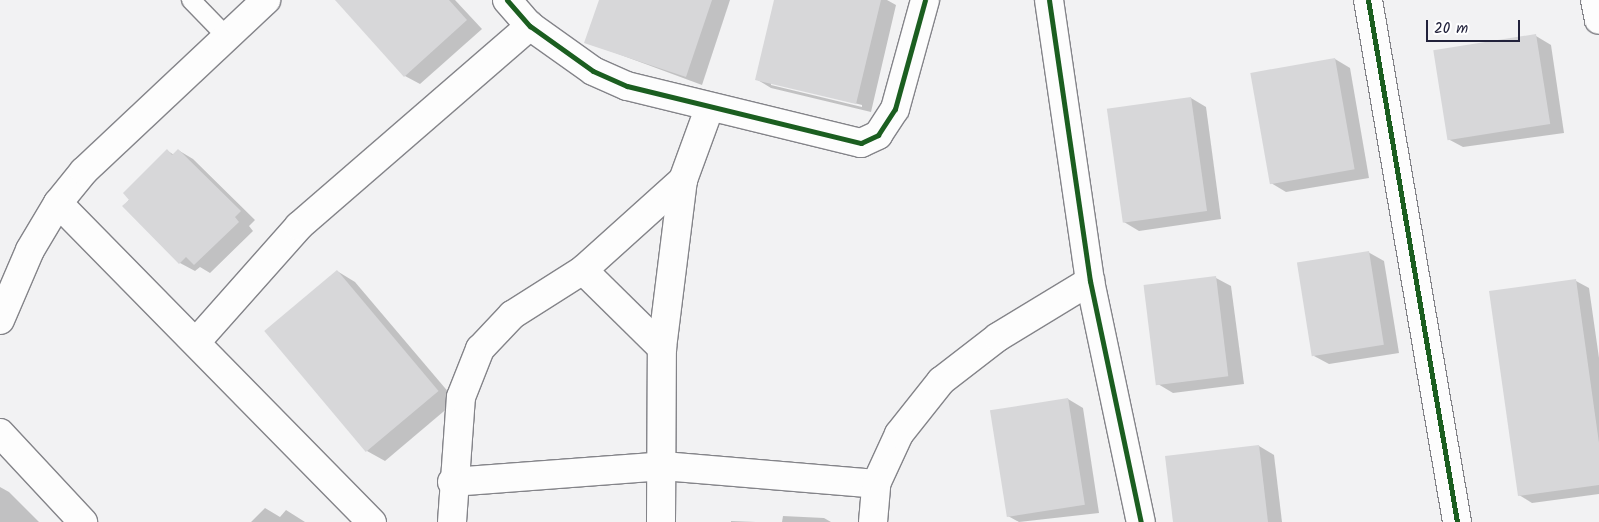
<!DOCTYPE html>
<style>
body{margin:0}
#map{position:relative;width:1599px;height:522px;overflow:hidden;background:#f2f2f3;font-family:Kalam,sans-serif}
div>[style]{position:absolute}
.shadow>*{inset:0;background:#0003}
.building>*{inset:0;background:#d7d7d9;transform-origin:0 0}
.roads{filter:drop-shadow(1px 0 #848489) drop-shadow(-1px 0 #848489) drop-shadow(0 1px #848489) drop-shadow(0 -1px #848489)}
.service>*{height:18px;margin:-9px;padding:0 9px;transform-origin:9px;border-radius:9px;background:#fdfdfd}
.minor>*{height:28px;margin:-14px;padding:0 14px;transform-origin:14px;border-radius:14px;background:#fdfdfd}
.tertiary>*{height:28px;margin:-14px;padding:0 14px;transform-origin:14px;border-radius:14px;background:#fdfdfd}
.cycleway>*{height:5px;margin:-2.5px;padding:0 2.5px;transform-origin:2.5px;border-radius:2.5px;background:#1b5e20}
span{translate:-50% -50%;white-space:nowrap;text-align:center;line-height:1.15;-webkit-text-stroke:4px #fff;paint-order:stroke}
.scale{position:absolute;left:1426px;top:20px;width:94px;height:22px;box-sizing:border-box;border:2px solid #22223b;border-top:0;padding-left:6px;font-size:15px;line-height:18px;white-space:nowrap;color:#22223b;-webkit-text-stroke:4px #fff;paint-order:stroke}
</style>
<div id="map">
<div class="shadow">
<i style="clip-path:polygon(341px 0,455px 0,482px 29px,420px 84px,405px 76px)"></i>
<i style="clip-path:polygon(600px 0,730px 0,702px 85px,586px 42px)"></i>
<i style="clip-path:polygon(evenodd,775px 0,887px 0,896px 5px,871px 112px,771px 88px,756px 79px,775px 0,771px 82px,862px 105px,862px 107px,771px 85px,771px 82px)"></i>
<i style="clip-path:polygon(1536px 36px,1551px 45px,1564px 133px,1463px 147px,1448px 139px)"></i>
<i style="clip-path:polygon(1335px 59px,1350px 68px,1369px 178px,1286px 192px,1271px 183px)"></i>
<i style="clip-path:polygon(1191px 98px,1206px 107px,1221px 219px,1139px 231px,1124px 222px)"></i>
<i style="clip-path:polygon(178px 150px,193px 159px,255px 220px,249px 226px,253px 231px,210px 273px,200px 267px,195px 271px,180px 263px,124px 206px,168px 151px,174px 155px)"></i>
<i style="clip-path:polygon(1368px 252px,1384px 261px,1399px 353px,1329px 364px,1314px 356px)"></i>
<i style="clip-path:polygon(337px 271px,355px 282px,456px 401px,385px 461px,367px 451px)"></i>
<i style="clip-path:polygon(1216px 278px,1231px 286px,1244px 384px,1173px 393px,1158px 384px)"></i>
<i style="clip-path:polygon(1576px 281px,1589px 288px,1599px 358px,1599px 494px,1532px 503px,1519px 495px)"></i>
<i style="clip-path:polygon(1068px 399px,1083px 408px,1099px 513px,1019px 522px,1008px 516px)"></i>
<i style="clip-path:polygon(1259px 446px,1274px 455px,1282px 522px,1175px 522px)"></i>
<i style="clip-path:polygon(0 487px,9px 492px,39px 522px,0 522px)"></i>
<i style="clip-path:polygon(265px 508px,280px 517px,286px 510px,305px 522px,251px 522px)"></i>
<i style="clip-path:polygon(783px 516px,824px 518px,831px 522px,782px 522px)"></i>
<i style="clip-path:polygon(731px 521px,756px 522px,731px 522px)"></i>
</div>
<div class="building">
<i style="clip-path:polygon(335px 0,449px 0,467px 20px,404px 77px)"></i>
<i style="clip-path:polygon(599px 0,712px 0,686px 77px,584px 43px)"></i>
<i style="clip-path:polygon(774px 0,881px 0,856px 104px,755px 80px)"></i>
<i style="left:1536px;top:34px;width:91px;height:104px;rotate:81deg"></i>
<i style="left:1335px;top:58px;width:113px;height:86px;rotate:80deg"></i>
<i style="left:1191px;top:97px;width:115px;height:85px;rotate:82deg"></i>
<i style="clip-path:polygon(167px 149px,172px 155px,178px 149px,241px 211px,235px 217px,239px 222px,194px 265px,186px 257px,179px 264px,122px 206px,129px 200px,123px 193px)"></i>
<i style="left:1369px;top:251px;width:95px;height:73px;rotate:81deg"></i>
<i style="left:337px;top:270px;width:158px;height:95px;rotate:50deg"></i>
<i style="left:1216px;top:276px;width:101px;height:73px;rotate:83deg"></i>
<i style="clip-path:polygon(1576px 279px,1599px 443px,1599px 485px,1518px 496px,1489px 291px)"></i>
<i style="left:1068px;top:398px;width:108px;height:79px;rotate:81deg"></i>
<i style="clip-path:polygon(1259px 445px,1268px 522px,1173px 522px,1165px 456px)"></i>
</div>
<div class="roads">
<div class="service">
<i style="left:191px;top:0;width:52px;rotate:45.8deg"></i>
</div>
<div class="minor">
<i style="left:507px;top:0;width:35px;rotate:49deg"></i>
<i style="left:530px;top:26px;width:77px;rotate:35.5deg"></i>
<i style="left:593px;top:71px;width:37px;rotate:24deg"></i>
<i style="left:627px;top:86px;width:241px;rotate:13.7deg"></i>
<i style="left:861px;top:143px;width:19px;rotate:-25deg"></i>
<i style="left:878px;top:135px;width:31px;rotate:-57deg"></i>
<i style="left:895px;top:109px;width:113px;rotate:-74.6deg"></i>
<i style="left:1049px;top:0;width:284px;rotate:81.7deg"></i>
<i style="left:1090px;top:281px;width:246px;rotate:78.1deg"></i>
<i style="left:1368px;top:0;width:530px;rotate:80.32deg"></i>
<i style="left:58px;top:203px;width:448px;rotate:45.5deg"></i>
<i style="left:583px;top:270px;width:111px;rotate:44.6deg"></i>
<i style="left:0;top:320px;width:76px;rotate:-66.8deg"></i>
<i style="left:30px;top:250px;width:55px;rotate:-59.2deg"></i>
<i style="left:58px;top:203px;width:41px;rotate:-50.9deg"></i>
<i style="left:84px;top:171px;width:250px;rotate:-43.2deg"></i>
<i style="left:197px;top:341px;width:154px;rotate:-48.4deg"></i>
<i style="left:299px;top:226px;width:306px;rotate:-40.9deg"></i>
<i style="left:0;top:433px;width:122px;rotate:47deg"></i>
<i style="left:452px;top:482px;width:212px;rotate:-4.3deg"></i>
<i style="left:663px;top:466px;width:214px;rotate:4.8deg"></i>
<i style="left:452px;top:522px;width:125px;rotate:-85.9deg"></i>
<i style="left:461px;top:397px;width:52px;rotate:-68.4deg"></i>
<i style="left:480px;top:349px;width:47px;rotate:-46.7deg"></i>
<i style="left:512px;top:315px;width:84px;rotate:-32.4deg"></i>
<i style="left:583px;top:270px;width:135px;rotate:-42deg"></i>
<i style="left:661px;top:522px;width:174px;rotate:-89.7deg"></i>
<i style="left:662px;top:348px;width:169px;rotate:-82.9deg"></i>
<i style="left:683px;top:180px;width:76px;rotate:-69.9deg"></i>
<i style="left:873px;top:522px;width:38px;rotate:-85deg"></i>
<i style="left:876px;top:484px;width:55px;rotate:-65.3deg"></i>
<i style="left:899px;top:434px;width:68px;rotate:-51.6deg"></i>
<i style="left:941px;top:381px;width:72px;rotate:-37.7deg"></i>
<i style="left:998px;top:337px;width:108px;rotate:-31.3deg"></i>
</div>
<div class="tertiary">
<i style="left:1595px;top:0;width:20px;rotate:79deg"></i>
</div>
</div>
<div class="cycleway">
<i style="left:507px;top:0;width:35px;rotate:49deg"></i>
<i style="left:530px;top:26px;width:77px;rotate:35.5deg"></i>
<i style="left:593px;top:71px;width:37px;rotate:24deg"></i>
<i style="left:627px;top:86px;width:241px;rotate:13.7deg"></i>
<i style="left:861px;top:143px;width:19px;rotate:-25deg"></i>
<i style="left:878px;top:135px;width:31px;rotate:-57deg"></i>
<i style="left:895px;top:109px;width:113px;rotate:-74.6deg"></i>
<i style="left:1049px;top:0;width:284px;rotate:81.7deg"></i>
<i style="left:1090px;top:281px;width:246px;rotate:78.1deg"></i>
<i style="left:1368px;top:0;width:530px;rotate:80.32deg"></i>
</div>
<div class="scale">20 m</div>
</div>
